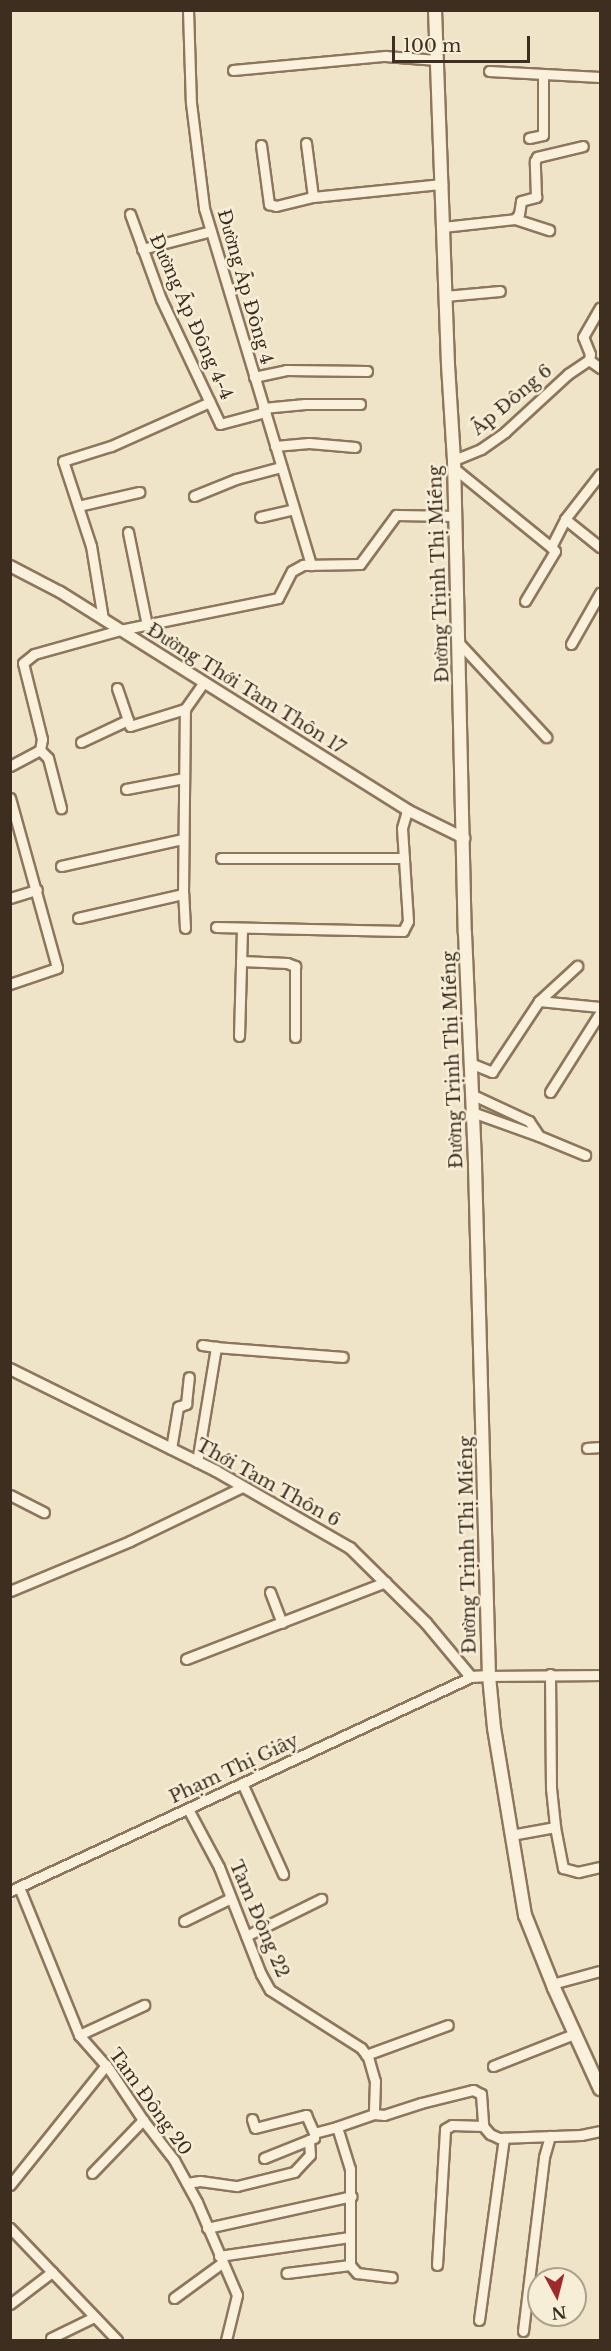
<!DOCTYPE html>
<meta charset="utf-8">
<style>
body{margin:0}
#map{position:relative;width:611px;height:2351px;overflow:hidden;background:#f0e4c8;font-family:"Libre Baskerville",serif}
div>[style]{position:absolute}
.roads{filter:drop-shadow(2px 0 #8d765c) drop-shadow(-2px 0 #8d765c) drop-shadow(0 2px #8d765c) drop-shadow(0 -2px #8d765c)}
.minor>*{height:9px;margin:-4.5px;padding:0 4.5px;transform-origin:4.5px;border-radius:4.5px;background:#faf1dc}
.tertiary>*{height:10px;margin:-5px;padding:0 5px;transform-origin:5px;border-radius:5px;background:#faf1dc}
.secondary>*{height:12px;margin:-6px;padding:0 6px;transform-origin:6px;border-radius:6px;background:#faf1dc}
span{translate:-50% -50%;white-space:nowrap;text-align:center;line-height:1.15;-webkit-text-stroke:5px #f7eed8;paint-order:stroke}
.street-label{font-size:18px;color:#3d2e20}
.frame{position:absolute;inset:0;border:12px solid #3d2e20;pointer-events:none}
.north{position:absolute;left:527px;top:2267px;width:60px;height:60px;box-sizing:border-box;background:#f7eed8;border:2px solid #ada18e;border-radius:50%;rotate:173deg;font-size:16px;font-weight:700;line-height:24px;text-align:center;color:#3d2e20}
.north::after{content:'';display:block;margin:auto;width:21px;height:27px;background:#9e2a2b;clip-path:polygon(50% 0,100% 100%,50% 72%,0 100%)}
.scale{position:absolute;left:392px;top:36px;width:138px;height:27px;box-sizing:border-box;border:3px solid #3d2e20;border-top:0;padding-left:8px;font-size:18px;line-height:21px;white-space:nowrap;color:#3d2e20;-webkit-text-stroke:4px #f7eed8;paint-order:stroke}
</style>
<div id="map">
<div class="roads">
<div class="minor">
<i style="left:188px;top:10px;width:93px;rotate:88.2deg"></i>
<i style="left:191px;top:103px;width:106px;rotate:82.9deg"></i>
<i style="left:204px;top:208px;width:373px;rotate:73.3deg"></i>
<i style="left:233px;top:70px;width:153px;rotate:-5.3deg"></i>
<i style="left:385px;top:56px;width:52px;rotate:4.4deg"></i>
<i style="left:489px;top:71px;width:111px;rotate:3.1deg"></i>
<i style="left:529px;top:138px;width:14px;rotate:-12deg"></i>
<i style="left:543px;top:135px;width:61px;rotate:-90deg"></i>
<i style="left:306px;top:143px;width:54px;rotate:82.6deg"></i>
<i style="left:261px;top:145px;width:60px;rotate:82.3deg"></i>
<i style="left:269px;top:204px;width:7px;rotate:16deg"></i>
<i style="left:276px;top:206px;width:38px;rotate:-14deg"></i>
<i style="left:313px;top:197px;width:130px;rotate:-5.8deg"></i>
<i style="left:130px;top:214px;width:90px;rotate:70deg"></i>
<i style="left:161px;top:299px;width:138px;rotate:64.7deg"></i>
<i style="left:220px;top:424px;width:47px;rotate:-14.9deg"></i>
<i style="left:515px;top:219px;width:36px;rotate:18deg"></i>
<i style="left:443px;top:227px;width:72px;rotate:-6.3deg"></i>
<i style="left:515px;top:219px;width:6px;rotate:-51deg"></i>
<i style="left:519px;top:214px;width:13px;rotate:-81deg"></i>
<i style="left:521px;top:201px;width:16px;rotate:-15deg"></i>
<i style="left:536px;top:197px;width:36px;rotate:-92deg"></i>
<i style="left:535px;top:161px;width:4px;rotate:-63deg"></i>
<i style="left:537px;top:157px;width:47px;rotate:-13.4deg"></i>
<i style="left:142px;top:249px;width:71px;rotate:-14.6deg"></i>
<i style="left:445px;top:296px;width:55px;rotate:-5.2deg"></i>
<i style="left:589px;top:360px;width:6px;rotate:-81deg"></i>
<i style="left:590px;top:354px;width:18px;rotate:-112deg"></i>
<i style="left:583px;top:337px;width:34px;rotate:-60deg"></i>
<i style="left:589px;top:360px;width:14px;rotate:36deg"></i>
<i style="left:254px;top:377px;width:33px;rotate:-12deg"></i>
<i style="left:286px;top:370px;width:81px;rotate:0.7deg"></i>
<i style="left:263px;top:408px;width:42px;rotate:-5.4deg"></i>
<i style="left:305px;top:404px;width:55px"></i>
<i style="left:275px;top:446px;width:34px;rotate:-5deg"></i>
<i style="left:309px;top:443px;width:46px;rotate:5deg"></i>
<i style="left:454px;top:460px;width:29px;rotate:-22deg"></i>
<i style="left:481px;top:449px;width:29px;rotate:-35deg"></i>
<i style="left:505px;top:432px;width:86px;rotate:-42.6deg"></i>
<i style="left:568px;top:374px;width:25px;rotate:-34deg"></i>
<i style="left:455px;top:469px;width:124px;rotate:39.1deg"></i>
<i style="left:551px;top:547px;width:31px;rotate:-63deg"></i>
<i style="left:565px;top:519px;width:57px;rotate:-52.1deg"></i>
<i style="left:194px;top:496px;width:45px;rotate:-22deg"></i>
<i style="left:236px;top:479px;width:47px;rotate:-14.9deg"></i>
<i style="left:78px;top:506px;width:63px;rotate:-12.9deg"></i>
<i style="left:260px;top:517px;width:35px;rotate:-13deg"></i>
<i style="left:565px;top:519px;width:45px;rotate:38.7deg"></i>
<i style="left:128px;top:532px;width:95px;rotate:78.5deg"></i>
<i style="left:525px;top:601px;width:58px;rotate:-59deg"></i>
<i style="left:555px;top:551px;width:6px;rotate:-135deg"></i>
<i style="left:103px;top:619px;width:74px;rotate:-99.3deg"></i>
<i style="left:91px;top:546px;width:89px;rotate:-108.2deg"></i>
<i style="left:63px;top:461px;width:50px;rotate:-17.4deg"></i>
<i style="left:111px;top:446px;width:108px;rotate:-24deg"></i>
<i style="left:460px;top:644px;width:127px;rotate:47.2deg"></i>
<i style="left:571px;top:644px;width:59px;rotate:-60.4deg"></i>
<i style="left:117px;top:688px;width:40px;rotate:71.1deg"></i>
<i style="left:130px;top:726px;width:58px;rotate:-17.2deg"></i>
<i style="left:81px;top:742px;width:52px;rotate:-25.1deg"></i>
<i style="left:40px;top:750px;width:11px;rotate:45deg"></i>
<i style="left:48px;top:758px;width:52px;rotate:75.4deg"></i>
<i style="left:10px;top:766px;width:34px;rotate:-28deg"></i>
<i style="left:40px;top:750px;width:11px;rotate:-80deg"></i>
<i style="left:42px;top:739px;width:78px;rotate:-104deg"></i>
<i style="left:23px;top:663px;width:14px;rotate:-39deg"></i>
<i style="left:34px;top:654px;width:89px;rotate:-15.6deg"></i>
<i style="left:120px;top:630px;width:161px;rotate:-11.4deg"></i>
<i style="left:278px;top:598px;width:30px;rotate:-63deg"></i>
<i style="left:292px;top:571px;width:13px;rotate:-29deg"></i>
<i style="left:303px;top:565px;width:57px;rotate:-1deg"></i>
<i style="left:360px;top:564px;width:61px;rotate:-53.7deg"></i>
<i style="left:396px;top:515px;width:60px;rotate:1deg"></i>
<i style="left:126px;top:789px;width:59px;rotate:-10.7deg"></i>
<i style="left:10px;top:798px;width:176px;rotate:74.5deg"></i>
<i style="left:57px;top:968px;width:50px;rotate:161.2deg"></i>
<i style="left:221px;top:858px;width:183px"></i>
<i style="left:61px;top:866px;width:125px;rotate:-12.5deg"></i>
<i style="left:10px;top:898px;width:28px;rotate:-17deg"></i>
<i style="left:78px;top:918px;width:108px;rotate:-12.9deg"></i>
<i style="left:216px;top:927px;width:187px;rotate:1.2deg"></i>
<i style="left:403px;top:931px;width:11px;rotate:-63deg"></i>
<i style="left:408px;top:921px;width:93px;rotate:-93.7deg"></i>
<i style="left:402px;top:828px;width:19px;rotate:-74deg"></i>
<i style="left:185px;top:928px;width:34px;rotate:-93deg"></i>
<i style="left:183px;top:894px;width:185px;rotate:-89.4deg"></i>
<i style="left:185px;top:709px;width:33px;rotate:-55deg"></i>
<i style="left:241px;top:961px;width:46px;rotate:2.5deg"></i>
<i style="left:287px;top:963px;width:9px;rotate:21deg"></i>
<i style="left:295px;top:966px;width:71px;rotate:90deg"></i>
<i style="left:539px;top:1001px;width:52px;rotate:-42.6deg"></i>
<i style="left:239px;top:1036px;width:108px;rotate:-88.4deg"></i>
<i style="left:470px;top:1063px;width:24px;rotate:22deg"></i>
<i style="left:492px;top:1072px;width:85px;rotate:-56.5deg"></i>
<i style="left:539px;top:1001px;width:61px;rotate:5.6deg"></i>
<i style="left:550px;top:1092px;width:93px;rotate:-57.7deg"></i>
<i style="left:471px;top:1094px;width:64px;rotate:25deg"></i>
<i style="left:529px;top:1121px;width:18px;rotate:56deg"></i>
<i style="left:539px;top:1136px;width:50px;rotate:22.4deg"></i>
<i style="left:472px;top:1112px;width:71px;rotate:19.7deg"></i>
<i style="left:216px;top:1347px;width:127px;rotate:4.5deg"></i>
<i style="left:587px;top:1448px;width:13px;rotate:-4deg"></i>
<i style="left:171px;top:1449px;width:43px;rotate:-80.5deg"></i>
<i style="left:178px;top:1407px;width:9px;rotate:-21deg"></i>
<i style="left:186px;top:1404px;width:27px;rotate:-84deg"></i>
<i style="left:197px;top:1462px;width:117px;rotate:-80.6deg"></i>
<i style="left:216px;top:1347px;width:14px;rotate:-172deg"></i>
<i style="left:10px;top:1495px;width:38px;rotate:27deg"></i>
<i style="left:10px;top:1591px;width:130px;rotate:-22.6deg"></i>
<i style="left:130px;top:1541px;width:124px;rotate:-25.7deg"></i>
<i style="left:270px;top:1592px;width:33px;rotate:69deg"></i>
<i style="left:186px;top:1659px;width:214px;rotate:-21.1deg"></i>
<i style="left:550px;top:1674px;width:114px;rotate:89.5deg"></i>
<i style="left:551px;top:1788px;width:39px;rotate:84deg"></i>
<i style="left:555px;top:1827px;width:42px;rotate:79deg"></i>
<i style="left:563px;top:1868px;width:16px;rotate:15deg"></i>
<i style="left:578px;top:1872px;width:23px;rotate:-13deg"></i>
<i style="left:489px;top:1676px;width:111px;rotate:-0.5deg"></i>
<i style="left:242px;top:1783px;width:100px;rotate:65.7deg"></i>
<i style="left:188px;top:1809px;width:66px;rotate:61.9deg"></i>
<i style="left:219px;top:1867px;width:115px;rotate:68.6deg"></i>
<i style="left:261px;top:1974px;width:18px;rotate:61deg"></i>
<i style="left:270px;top:1990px;width:108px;rotate:32.5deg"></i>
<i style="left:361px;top:2048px;width:11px;rotate:52deg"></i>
<i style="left:368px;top:2057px;width:25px;rotate:74deg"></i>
<i style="left:375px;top:2081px;width:33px;rotate:92deg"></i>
<i style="left:374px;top:2114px;width:39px;rotate:161deg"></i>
<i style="left:337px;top:2127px;width:44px;rotate:72.8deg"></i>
<i style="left:350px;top:2169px;width:96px;rotate:90deg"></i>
<i style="left:350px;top:2265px;width:64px;rotate:172.8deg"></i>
<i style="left:511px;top:1835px;width:45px;rotate:-10.3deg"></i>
<i style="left:19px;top:1887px;width:160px;rotate:67.9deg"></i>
<i style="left:79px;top:2035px;width:45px;rotate:48.6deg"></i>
<i style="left:109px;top:2069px;width:61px;rotate:56.3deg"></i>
<i style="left:143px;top:2120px;width:51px;rotate:52.2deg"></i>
<i style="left:174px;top:2160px;width:48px;rotate:61.3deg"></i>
<i style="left:197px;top:2202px;width:101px;rotate:66.7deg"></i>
<i style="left:237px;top:2295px;width:46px;rotate:103.7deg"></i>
<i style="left:10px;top:1891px;width:508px;rotate:-24.9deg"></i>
<i style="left:184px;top:1921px;width:52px;rotate:-26.1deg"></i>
<i style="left:246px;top:1936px;width:84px;rotate:-26.3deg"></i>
<i style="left:552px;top:1984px;width:50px;rotate:-15.2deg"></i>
<i style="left:79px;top:2035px;width:72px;rotate:-24.8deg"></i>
<i style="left:366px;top:2055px;width:87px;rotate:-20.1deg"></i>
<i style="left:493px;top:2066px;width:87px;rotate:-21.6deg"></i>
<i style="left:374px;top:2114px;width:10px;rotate:6deg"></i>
<i style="left:384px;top:2115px;width:39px;rotate:-18deg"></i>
<i style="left:421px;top:2103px;width:54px;rotate:-14deg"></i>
<i style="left:473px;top:2090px;width:9px;rotate:27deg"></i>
<i style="left:481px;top:2094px;width:32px;rotate:86deg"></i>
<i style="left:483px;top:2126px;width:11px;rotate:49deg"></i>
<i style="left:490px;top:2134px;width:10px;rotate:24deg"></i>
<i style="left:499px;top:2138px;width:82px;rotate:-2.1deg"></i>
<i style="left:581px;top:2135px;width:19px;rotate:-12deg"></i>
<i style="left:252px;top:2119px;width:9px;rotate:72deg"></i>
<i style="left:255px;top:2128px;width:53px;rotate:-14.3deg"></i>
<i style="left:306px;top:2115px;width:20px;rotate:66deg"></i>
<i style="left:314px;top:2133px;width:24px;rotate:-15deg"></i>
<i style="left:264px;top:2158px;width:54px;rotate:-21.8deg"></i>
<i style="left:92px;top:2173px;width:74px;rotate:-46.1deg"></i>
<i style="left:187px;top:2183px;width:13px;rotate:-9deg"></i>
<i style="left:200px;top:2181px;width:37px;rotate:8deg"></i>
<i style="left:237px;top:2186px;width:59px;rotate:-13.8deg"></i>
<i style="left:294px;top:2172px;width:23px;rotate:-47deg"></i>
<i style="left:310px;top:2155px;width:15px;rotate:-94deg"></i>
<i style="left:10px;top:2185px;width:154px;rotate:-51.3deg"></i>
<i style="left:10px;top:2228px;width:155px;rotate:46.3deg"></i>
<i style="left:207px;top:2228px;width:148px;rotate:-12.4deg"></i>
<i style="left:219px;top:2256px;width:132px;rotate:-8.3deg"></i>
<i style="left:350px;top:2265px;width:11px;rotate:49deg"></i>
<i style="left:357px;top:2273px;width:35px;rotate:7deg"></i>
<i style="left:437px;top:2265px;width:136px;rotate:-86.6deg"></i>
<i style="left:445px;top:2129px;width:8px;rotate:-30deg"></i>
<i style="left:452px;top:2125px;width:31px;rotate:2deg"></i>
<i style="left:174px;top:2298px;width:59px;rotate:-36.1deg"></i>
<i style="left:10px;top:2304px;width:53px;rotate:-37.3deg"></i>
<i style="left:479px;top:2320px;width:184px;rotate:-82.2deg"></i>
<i style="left:523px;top:2331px;width:175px;rotate:-83.1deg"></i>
<i style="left:544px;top:2157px;width:22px;rotate:-74deg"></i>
<i style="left:51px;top:2338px;width:48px;rotate:-26deg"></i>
</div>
<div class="tertiary">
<i style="left:10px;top:566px;width:56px;rotate:27.5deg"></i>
<i style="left:60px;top:592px;width:410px;rotate:32.1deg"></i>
<i style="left:407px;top:810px;width:64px;rotate:26.2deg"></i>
<i style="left:10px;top:1369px;width:230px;rotate:26.3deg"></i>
<i style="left:216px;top:1471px;width:155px;rotate:29.9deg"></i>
<i style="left:350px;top:1548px;width:107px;rotate:44.6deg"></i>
<i style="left:426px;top:1623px;width:70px;rotate:50.2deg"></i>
<i style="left:471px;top:1677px;width:18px;rotate:-3deg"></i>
</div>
<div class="secondary">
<i style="left:435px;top:10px;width:355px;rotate:87.9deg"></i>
<i style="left:448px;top:365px;width:95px;rotate:86.4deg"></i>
<i style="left:454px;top:460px;width:473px;rotate:88.7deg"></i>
<i style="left:465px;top:933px;width:233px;rotate:87.5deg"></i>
<i style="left:475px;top:1166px;width:510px;rotate:88.43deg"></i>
<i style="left:489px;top:1676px;width:52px;rotate:84.5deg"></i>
<i style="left:494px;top:1728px;width:190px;rotate:80.6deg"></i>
<i style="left:525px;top:1915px;width:79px;rotate:68.3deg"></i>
<i style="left:554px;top:1988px;width:111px;rotate:65.5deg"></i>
</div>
</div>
<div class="street-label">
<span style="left:245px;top:287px;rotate:74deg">Đường Ấp Đông 4</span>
<span style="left:191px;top:317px;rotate:66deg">Đường Ấp Đông 4-4</span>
<span style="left:512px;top:400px;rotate:-40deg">Ấp Đông 6</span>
<span style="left:439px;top:574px;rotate:-92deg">Đường Trịnh Thị Miếng</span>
<span style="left:246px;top:689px;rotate:32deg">Đường Thới Tam Thôn 17</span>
<span style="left:453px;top:1060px;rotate:-92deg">Đường Trịnh Thị Miếng</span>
<span style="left:268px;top:1483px;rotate:29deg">Thới Tam Thôn 6</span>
<span style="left:468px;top:1545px;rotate:-91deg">Đường Trịnh Thị Miếng</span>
<span style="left:234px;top:1769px;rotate:-25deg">Phạm Thị Giây</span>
<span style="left:259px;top:1919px;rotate:67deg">Tam Đông 22</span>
<span style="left:150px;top:2102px;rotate:54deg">Tam Đông 20</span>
</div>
<div class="frame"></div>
<div class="north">N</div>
<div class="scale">100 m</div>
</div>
